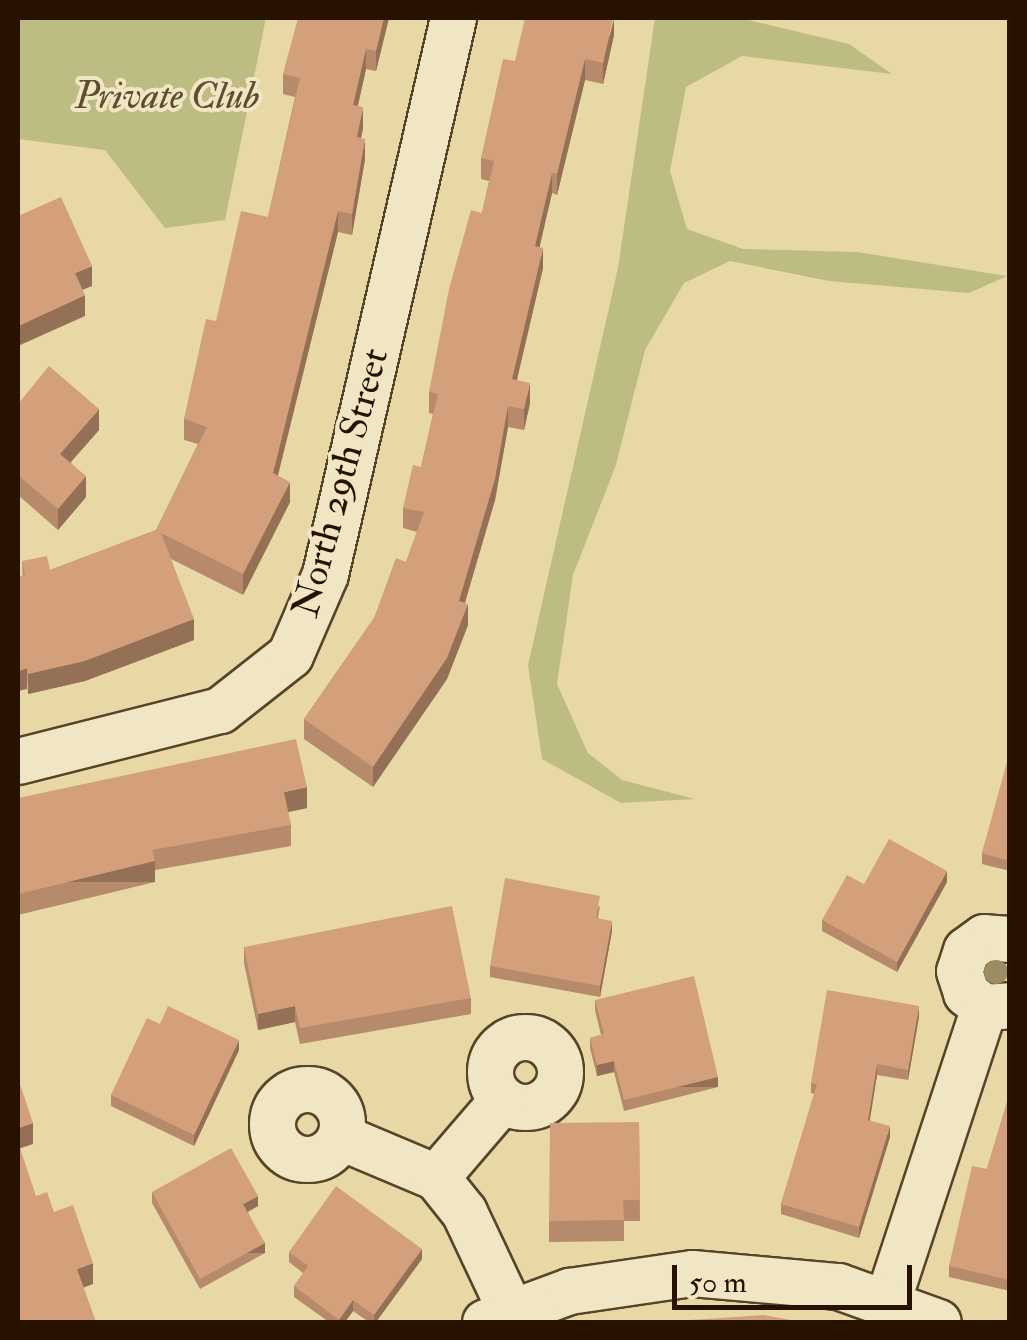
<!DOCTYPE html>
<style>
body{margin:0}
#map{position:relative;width:1027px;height:1340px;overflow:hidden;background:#e8d8a5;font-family:"IM FELL Double Pica",serif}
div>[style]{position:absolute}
.green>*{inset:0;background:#bdbc82}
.roads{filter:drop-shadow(2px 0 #574429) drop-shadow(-2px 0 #574429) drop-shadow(0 2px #574429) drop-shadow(0 -2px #574429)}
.minor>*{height:45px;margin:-22.5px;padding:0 22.5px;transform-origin:22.5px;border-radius:22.5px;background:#f0e6c4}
.minor>.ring{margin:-22.5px;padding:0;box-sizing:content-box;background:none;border:45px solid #f0e6c4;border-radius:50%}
.trees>*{width:24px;height:24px;margin:-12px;border-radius:50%;background:#9b8c64}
.wall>*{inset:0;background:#b68a6b}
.shaded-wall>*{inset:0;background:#947057;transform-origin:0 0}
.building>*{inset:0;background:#d4a07c}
span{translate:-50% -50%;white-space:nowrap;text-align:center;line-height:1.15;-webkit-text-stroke:8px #f0e6c4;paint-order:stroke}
.park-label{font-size:38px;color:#5c4e2e;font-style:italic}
.street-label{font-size:38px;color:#271200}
.frame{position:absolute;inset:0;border:20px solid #271200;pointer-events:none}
.scale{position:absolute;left:672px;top:1265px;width:240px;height:45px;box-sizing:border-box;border:5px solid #271200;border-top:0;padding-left:12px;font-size:30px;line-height:35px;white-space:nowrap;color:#271200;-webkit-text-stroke:8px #f0e6c4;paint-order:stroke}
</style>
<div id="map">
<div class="green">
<i style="clip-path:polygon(18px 18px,266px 18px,225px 220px,165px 228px,105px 150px,18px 139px)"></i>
<i style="clip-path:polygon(655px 18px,740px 18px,849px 44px,892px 74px,742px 56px,686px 87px,670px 171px,687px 229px,743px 249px,857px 252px,1007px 276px,969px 293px,829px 281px,730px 261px,684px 283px,645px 350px,616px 465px,573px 575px,557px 684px,588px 753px,622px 780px,695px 799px,621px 803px,542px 759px,528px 665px,618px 268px)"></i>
</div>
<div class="roads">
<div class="minor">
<i style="left:18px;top:761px;width:208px;rotate:-14.2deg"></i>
<i style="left:220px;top:710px;width:89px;rotate:-38.2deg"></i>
<i style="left:290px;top:655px;width:88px;rotate:-66.6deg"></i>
<i style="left:325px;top:574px;width:571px;rotate:-77.04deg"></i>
<i style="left:1010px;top:939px;width:26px;rotate:-176deg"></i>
<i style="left:984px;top:937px;width:22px;rotate:144deg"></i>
<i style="left:966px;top:950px;width:22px;rotate:108deg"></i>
<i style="left:959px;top:971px;width:23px;rotate:72deg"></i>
<i style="left:966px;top:993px;width:23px;rotate:38deg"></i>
<i style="left:984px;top:1007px;width:26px;rotate:-4deg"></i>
<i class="ring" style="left:490px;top:1037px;width:25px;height:25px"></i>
<i class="ring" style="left:272px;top:1089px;width:25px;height:25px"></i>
<i style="left:341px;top:1137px;width:103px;rotate:22.8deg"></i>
<i style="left:436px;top:1177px;width:45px;rotate:51.3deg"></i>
<i style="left:464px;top:1212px;width:110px;rotate:64.8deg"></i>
<i style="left:436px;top:1177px;width:101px;rotate:-49.4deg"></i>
<i style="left:887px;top:1302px;width:311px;rotate:-71.8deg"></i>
<i style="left:485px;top:1322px;width:90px;rotate:-20.3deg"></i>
<i style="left:569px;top:1291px;width:124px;rotate:-8.3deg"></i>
<i style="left:692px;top:1273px;width:147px;rotate:5.1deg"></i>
<i style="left:838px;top:1286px;width:106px;rotate:19.8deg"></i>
</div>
</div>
<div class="trees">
<i style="left:996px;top:972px"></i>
</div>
<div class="wall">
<i style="clip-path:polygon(389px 18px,376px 71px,366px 69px,358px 106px,363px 128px,361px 138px,365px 159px,352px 235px,338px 232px,278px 476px,290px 502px,243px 595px,171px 559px,194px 640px,85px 681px,28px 694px,22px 561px,50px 570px,156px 530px,198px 444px,184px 440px,184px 419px,216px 321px,268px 217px,295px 97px,283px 94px,283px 74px)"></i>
<i style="clip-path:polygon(614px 35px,603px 84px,585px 80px,557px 195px,552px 193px,539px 247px,543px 268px,517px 380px,530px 403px,524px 430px,508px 427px,495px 500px,465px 603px,468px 625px,447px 679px,373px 787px,304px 739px,304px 719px,374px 618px,406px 562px,417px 532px,403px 528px,403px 508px,421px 467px,433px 414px,429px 413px,429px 392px,482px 213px,489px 181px,481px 179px,481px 158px,515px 61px)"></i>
<i style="clip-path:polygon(18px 404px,99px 430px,71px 462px,86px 497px,58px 530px,18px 495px)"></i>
<i style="clip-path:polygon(1010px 758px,1010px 871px,982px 864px,982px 853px)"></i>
<i style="clip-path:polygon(18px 798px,307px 808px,288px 812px,291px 825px,291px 846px,155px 870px,155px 882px,18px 915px)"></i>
<i style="clip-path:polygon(947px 882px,897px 972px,822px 931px,822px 920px)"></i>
<i style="clip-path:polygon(600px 906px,598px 918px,612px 931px,600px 997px,490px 977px,490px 966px)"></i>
<i style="clip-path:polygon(244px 947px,471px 998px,471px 1014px,300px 1044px,295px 1022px,258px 1030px,244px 963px)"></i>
<i style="clip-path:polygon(595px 1000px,718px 1087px,624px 1111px,614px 1072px,597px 1076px,590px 1048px,590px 1038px,601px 1035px,595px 1010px)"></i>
<i style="clip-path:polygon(919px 1017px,908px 1080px,877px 1075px,870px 1120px,890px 1137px,859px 1238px,781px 1214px,781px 1204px,814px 1094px,811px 1093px,811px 1083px)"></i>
<i style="clip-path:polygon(160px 1024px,239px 1050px,194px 1146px,111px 1106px,111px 1095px)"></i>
<i style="clip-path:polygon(1010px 1092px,1010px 1291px,949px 1277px,949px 1266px,987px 1169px)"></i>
<i style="clip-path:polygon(639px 1122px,640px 1221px,624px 1221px,624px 1241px,549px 1242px,549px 1221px)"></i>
<i style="clip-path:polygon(152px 1192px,258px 1206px,248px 1212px,265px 1253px,200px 1289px,152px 1203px)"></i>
<i style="clip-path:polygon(289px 1252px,422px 1259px,376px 1322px,369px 1322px,353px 1311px,345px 1322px,329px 1322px,294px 1297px,294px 1286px,303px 1273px,289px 1262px)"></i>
</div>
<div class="shaded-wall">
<i style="clip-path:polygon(384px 18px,389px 18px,376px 71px,376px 51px)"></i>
<i style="clip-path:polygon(614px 18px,614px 35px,603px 84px,603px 63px)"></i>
<i style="clip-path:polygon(366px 49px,366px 69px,353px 126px,353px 105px)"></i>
<i style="clip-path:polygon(585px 59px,585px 80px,557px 195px,557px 174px)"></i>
<i style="clip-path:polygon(363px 107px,363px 128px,357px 158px,357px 137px)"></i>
<i style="clip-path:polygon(365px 139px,365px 159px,352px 235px,352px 214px)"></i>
<i style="clip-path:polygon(552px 173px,552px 193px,535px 267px,535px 246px)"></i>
<i style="clip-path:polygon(338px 211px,338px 232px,273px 494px,273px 473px)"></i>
<i style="clip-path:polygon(543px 248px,543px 268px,512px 400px,512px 379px)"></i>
<i style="clip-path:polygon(92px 266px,92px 286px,75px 293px,75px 273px)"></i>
<i style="clip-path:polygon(85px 295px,85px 316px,18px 346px,18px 326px)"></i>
<i style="clip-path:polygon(530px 383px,530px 403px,524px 430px,524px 409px)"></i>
<i style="clip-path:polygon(508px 406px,508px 427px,495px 500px,459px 622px,459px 601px)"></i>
<i style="clip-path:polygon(99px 409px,99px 430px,60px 474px,60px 454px)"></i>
<i style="clip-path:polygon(86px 476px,86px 497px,58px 530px,58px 509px)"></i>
<i style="clip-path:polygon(290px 482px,290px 502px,243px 595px,243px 574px)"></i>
<i style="clip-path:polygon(468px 604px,468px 625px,447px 679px,373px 787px,373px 767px)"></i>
<i style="clip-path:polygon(194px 619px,194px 640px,85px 681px,28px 694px,28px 674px)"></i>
<i style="clip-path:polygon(27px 668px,27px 689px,18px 691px,18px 671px)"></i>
<i style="clip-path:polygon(307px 787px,307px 808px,284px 813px,284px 792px)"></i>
<i style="left:155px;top:861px;width:21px;height:141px;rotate:90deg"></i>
<i style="clip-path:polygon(947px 871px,947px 882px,897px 972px,897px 962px)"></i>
<i style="clip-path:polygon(612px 921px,612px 931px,600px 997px,600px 986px)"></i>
<i style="clip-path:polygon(295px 1006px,295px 1022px,258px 1030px,258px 1014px)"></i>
<i style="clip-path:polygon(919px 1006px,919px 1017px,908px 1080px,908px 1070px)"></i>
<i style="clip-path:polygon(239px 1040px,239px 1050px,194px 1146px,194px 1135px)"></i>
<i style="clip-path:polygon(614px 1061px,614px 1072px,597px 1076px,597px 1065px)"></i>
<i style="clip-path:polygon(877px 1064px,877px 1075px,868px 1130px,868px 1120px)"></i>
<i style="left:718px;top:1077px;width:10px;height:97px;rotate:90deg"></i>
<i style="clip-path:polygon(33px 1123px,33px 1144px,18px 1149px,18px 1128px)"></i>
<i style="clip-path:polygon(890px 1126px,890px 1137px,859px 1238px,859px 1227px)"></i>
<i style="clip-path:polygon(258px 1196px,258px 1206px,243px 1214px,243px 1204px)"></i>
<i style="left:265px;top:1243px;width:10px;height:74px;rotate:90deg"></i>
<i style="clip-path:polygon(422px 1249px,422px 1259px,376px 1322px,374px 1322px,374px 1315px)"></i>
<i style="clip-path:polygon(93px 1263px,93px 1284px,77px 1290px,77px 1269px)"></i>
<i style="clip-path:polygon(353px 1300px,353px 1311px,345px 1322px,339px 1322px,339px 1320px)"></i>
</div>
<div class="building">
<i style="clip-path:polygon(298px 18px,384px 18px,376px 51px,366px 49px,353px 105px,363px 107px,357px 137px,365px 139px,352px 214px,338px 211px,273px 473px,290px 482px,243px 574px,161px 533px,194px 619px,85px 661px,28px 674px,27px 668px,18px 671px,18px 577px,25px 575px,22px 561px,47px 556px,50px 570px,156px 530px,207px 427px,184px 419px,206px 319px,216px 321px,241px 211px,268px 217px,300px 78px,283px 74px)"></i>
<i style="clip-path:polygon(525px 18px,613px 18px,603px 63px,585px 59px,557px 174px,552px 173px,535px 246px,543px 248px,512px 379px,530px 383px,524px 409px,508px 406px,495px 479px,459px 601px,468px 604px,447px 658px,373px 767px,304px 719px,374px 618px,396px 558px,406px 562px,424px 512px,403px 508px,413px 465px,421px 467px,438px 394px,429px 392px,449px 289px,471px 210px,482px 213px,494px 161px,481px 158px,503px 59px,515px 61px)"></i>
<i style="clip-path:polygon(61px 197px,92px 266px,75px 273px,85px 295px,18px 326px,18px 216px)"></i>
<i style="clip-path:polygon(49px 366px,99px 409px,60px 454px,86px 476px,58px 509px,18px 475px,18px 404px)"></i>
<i style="clip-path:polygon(296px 739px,307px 787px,284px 792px,291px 825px,152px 850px,155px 861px,18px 894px,18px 798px)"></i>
<i style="clip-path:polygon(1008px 758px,1010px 758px,1010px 861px,982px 853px)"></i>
<i style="clip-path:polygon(889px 839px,947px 871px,897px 962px,822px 920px,847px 875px,864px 884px)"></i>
<i style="clip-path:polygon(505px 878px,600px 896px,596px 918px,612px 921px,600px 986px,490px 966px)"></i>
<i style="clip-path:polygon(452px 906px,471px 998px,300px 1028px,295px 1006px,258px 1014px,244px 947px)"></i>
<i style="clip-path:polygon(694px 976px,718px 1077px,624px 1100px,614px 1061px,597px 1065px,590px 1038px,604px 1034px,595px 1000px)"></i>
<i style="clip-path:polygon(827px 990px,919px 1006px,908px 1070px,877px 1064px,868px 1120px,890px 1126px,859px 1227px,781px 1204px,817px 1084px,811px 1083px)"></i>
<i style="clip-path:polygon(168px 1006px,239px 1040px,194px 1135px,111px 1095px,147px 1018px,160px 1024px)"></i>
<i style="clip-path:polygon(18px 1078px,33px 1123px,18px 1128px)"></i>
<i style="clip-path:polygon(1010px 1092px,1010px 1280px,949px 1266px,972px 1166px,987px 1169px)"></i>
<i style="clip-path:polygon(639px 1122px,640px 1200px,623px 1200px,624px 1220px,549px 1221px,550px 1123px)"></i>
<i style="clip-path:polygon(18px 1142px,36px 1196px,47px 1192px,54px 1212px,73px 1205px,93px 1263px,77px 1269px,96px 1322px,18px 1322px)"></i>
<i style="clip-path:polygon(231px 1148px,258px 1196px,243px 1204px,265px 1243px,200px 1279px,152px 1192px)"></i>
<i style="clip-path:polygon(336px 1186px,422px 1249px,374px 1315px,353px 1300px,339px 1320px,294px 1286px,308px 1266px,289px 1252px)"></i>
<i style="clip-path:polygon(764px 1315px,802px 1322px,661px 1322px)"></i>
</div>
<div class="park-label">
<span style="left:167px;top:97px">Private Club</span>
</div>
<div class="street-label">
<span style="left:341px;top:483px;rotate:-75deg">North 29th Street</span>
</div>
<div class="frame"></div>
<div class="scale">50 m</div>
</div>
